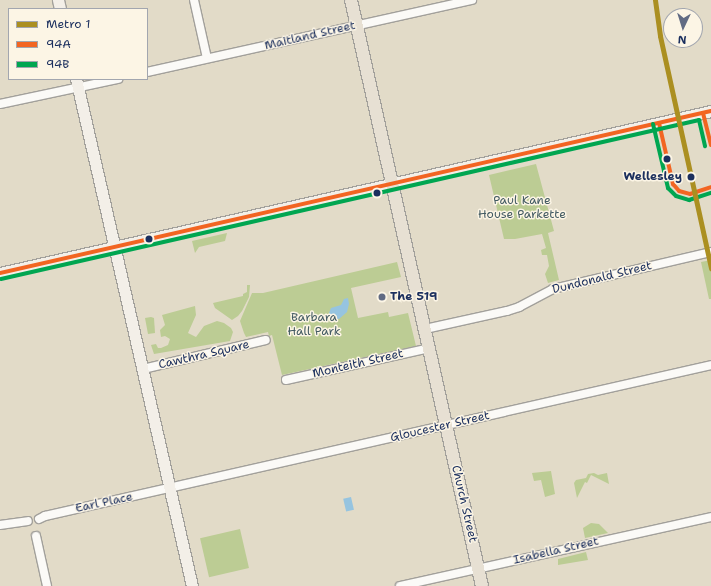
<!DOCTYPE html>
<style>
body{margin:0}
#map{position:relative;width:711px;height:586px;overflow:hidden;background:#e2dbc8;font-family:"Shantell Sans",sans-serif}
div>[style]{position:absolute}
.green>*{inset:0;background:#bccc94;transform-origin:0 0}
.water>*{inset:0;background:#96c4e0;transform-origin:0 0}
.roads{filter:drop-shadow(1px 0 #a2a09b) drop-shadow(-1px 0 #a2a09b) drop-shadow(0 1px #a2a09b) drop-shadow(0 -1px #a2a09b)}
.street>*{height:8px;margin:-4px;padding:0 4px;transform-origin:4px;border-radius:4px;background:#fbfaf7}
.secondary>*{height:11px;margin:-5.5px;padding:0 5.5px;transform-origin:5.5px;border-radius:5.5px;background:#f3efe8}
.primary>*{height:12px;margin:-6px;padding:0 6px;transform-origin:6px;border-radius:6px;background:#e7e0d3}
.bus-1>*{height:4px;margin:-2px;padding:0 2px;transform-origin:2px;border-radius:2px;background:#f26522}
.bus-2>*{height:4px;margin:-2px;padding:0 2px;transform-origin:2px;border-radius:2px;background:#00a651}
.metro-1>*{height:5px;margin:-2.5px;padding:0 2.5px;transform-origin:2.5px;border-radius:2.5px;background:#ab8f21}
.dots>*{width:11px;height:11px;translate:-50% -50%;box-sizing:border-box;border:2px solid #fcf5e5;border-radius:50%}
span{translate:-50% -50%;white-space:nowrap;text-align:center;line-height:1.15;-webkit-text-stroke:3px #fcf5e5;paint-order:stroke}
.street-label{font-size:12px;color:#1b2f5e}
.stop-label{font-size:12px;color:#1b2f5e;font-weight:700}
.right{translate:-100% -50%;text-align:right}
.park-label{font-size:12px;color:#425a62}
.poi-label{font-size:12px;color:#1b2f5e;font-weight:700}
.left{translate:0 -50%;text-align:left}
.legend{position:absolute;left:8px;top:8px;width:140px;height:72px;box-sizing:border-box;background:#fcf5e5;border:1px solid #a2a6af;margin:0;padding:5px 7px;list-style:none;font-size:12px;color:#1b2f5e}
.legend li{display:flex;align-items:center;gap:8px;height:20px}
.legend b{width:20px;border:1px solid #a2a6af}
.north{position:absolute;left:663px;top:8px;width:40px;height:40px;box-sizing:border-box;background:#fcf5e5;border:1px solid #a2a6af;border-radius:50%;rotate:184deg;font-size:11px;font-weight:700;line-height:16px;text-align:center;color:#1b2f5e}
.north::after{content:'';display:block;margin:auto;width:14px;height:18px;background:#616b83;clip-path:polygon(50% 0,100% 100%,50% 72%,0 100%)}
</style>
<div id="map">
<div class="green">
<i style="clip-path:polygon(536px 164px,554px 231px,548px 233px,559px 280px,548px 283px,545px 274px,549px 266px,547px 255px,542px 255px,541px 250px,546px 248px,542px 234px,515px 239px,504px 239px,489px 175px)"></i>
<i style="clip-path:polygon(227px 233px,225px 241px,199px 247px,195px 253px,192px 241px)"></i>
<i style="clip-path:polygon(711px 260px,711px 299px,709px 299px,701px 262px)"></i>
<i style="clip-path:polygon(397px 262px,401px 277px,351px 288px,358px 318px,388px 312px,389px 317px,408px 313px,416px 346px,282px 375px,272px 335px,269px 336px,268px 332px,246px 337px,244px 333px,240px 321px,252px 293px,263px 293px)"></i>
<i style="clip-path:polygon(247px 285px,250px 285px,249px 297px,242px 311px,238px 316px,232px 320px,215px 308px,213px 303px,243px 296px,243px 294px,247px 292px)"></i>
<i style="clip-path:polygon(195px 306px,196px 315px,188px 333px,196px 337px,204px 326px,217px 321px,224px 323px,231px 328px,233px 332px,230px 341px,154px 354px,151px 345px,156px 344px,158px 348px,161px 348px,168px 345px,170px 339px,165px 336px,161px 337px,160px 330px,165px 325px,162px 315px)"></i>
<i style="clip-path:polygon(151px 317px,154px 318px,155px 333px,148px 334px,145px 318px)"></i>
<i style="clip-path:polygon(551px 471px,555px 494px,545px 497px,541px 480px,534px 481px,532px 473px)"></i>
<i style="clip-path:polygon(594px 473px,598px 475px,607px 473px,609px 484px,591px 475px,587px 483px,585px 482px,577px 498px,574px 483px,576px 480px,586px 478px,588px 474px)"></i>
<i style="clip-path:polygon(591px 523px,599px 524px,608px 533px,585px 538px,583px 528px)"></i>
<i style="left:240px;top:529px;width:40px;height:41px;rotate:77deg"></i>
<i style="clip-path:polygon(586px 552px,588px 560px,558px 565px,558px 559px)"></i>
</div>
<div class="water">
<i style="clip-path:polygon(348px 298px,349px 304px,347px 312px,339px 319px,331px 318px,329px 313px,331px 308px,341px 305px,344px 299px)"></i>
<i style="left:351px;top:497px;width:13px;height:8px;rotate:77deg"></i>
</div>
<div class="roads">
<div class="street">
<i style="left:194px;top:0;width:59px;rotate:77.4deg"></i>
<i style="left:147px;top:72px;width:333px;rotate:-12.5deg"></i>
<i style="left:0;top:104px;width:121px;rotate:-12deg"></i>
<i style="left:425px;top:329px;width:84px;rotate:-12.4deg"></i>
<i style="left:507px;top:311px;width:13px;rotate:-18deg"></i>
<i style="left:519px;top:307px;width:38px;rotate:-28deg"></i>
<i style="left:553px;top:289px;width:162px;rotate:-13.2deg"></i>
<i style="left:143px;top:369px;width:126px;rotate:-13.3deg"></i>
<i style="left:286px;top:380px;width:148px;rotate:-12.5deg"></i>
<i style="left:39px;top:519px;width:7px;rotate:-27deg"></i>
<i style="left:45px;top:516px;width:683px;rotate:-12.77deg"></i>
<i style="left:0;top:525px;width:28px;rotate:-8deg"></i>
<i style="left:36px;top:536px;width:51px;rotate:77.6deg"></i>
<i style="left:400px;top:586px;width:319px;rotate:-12.5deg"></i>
</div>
<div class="secondary">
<i style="left:58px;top:0;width:9px;rotate:77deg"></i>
<i style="left:76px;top:79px;width:520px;rotate:77.11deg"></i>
<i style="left:0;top:273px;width:729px;rotate:-12.84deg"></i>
</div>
<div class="primary">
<i style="left:351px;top:0;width:600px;rotate:77.4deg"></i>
</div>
</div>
<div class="bus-1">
<i style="left:703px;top:113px;width:33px;rotate:76deg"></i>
<i style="left:659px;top:123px;width:63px;rotate:77.1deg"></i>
<i style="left:673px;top:184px;width:9px;rotate:49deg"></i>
<i style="left:679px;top:191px;width:11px;rotate:15deg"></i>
<i style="left:690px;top:194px;width:22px;rotate:-18deg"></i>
<i style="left:0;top:273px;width:729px;rotate:-12.84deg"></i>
</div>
<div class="bus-2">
<i style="left:653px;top:124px;width:66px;rotate:76.8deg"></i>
<i style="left:668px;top:188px;width:11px;rotate:45deg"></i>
<i style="left:676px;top:196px;width:14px;rotate:17deg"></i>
<i style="left:689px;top:200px;width:23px;rotate:-18deg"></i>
<i style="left:1px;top:279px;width:716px;rotate:-12.83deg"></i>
<i style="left:699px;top:120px;width:27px;rotate:77deg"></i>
</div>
<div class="metro-1">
<i style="left:655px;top:0;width:36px;rotate:82deg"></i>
<i style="left:660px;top:36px;width:238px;rotate:77.6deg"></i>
</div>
<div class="dots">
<i style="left:667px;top:159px;background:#1b2f5e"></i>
<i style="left:691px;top:177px;background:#1b2f5e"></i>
<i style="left:377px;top:193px;background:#1b2f5e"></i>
<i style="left:149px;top:239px;background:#1b2f5e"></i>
<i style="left:382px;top:297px;background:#616b83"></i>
</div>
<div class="street-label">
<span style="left:310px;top:36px;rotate:-13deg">Maitland Street</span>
<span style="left:602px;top:278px;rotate:-14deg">Dundonald Street</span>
<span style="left:204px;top:355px;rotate:-13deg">Cawthra Square</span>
<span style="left:358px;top:364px;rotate:-13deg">Monteith Street</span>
<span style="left:440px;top:427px;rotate:-13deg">Gloucester Street</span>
<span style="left:104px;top:503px;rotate:-12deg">Earl Place</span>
<span style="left:464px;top:504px;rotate:77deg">Church Street</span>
<span style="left:556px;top:551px;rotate:-13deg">Isabella Street</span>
</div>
<div class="stop-label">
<span class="right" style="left:682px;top:177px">Wellesley</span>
</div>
<div class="park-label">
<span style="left:522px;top:208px">Paul Kane<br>House Parkette</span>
<span style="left:314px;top:325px">Barbara<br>Hall Park</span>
</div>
<div class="poi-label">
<span class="left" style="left:390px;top:297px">The 519</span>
</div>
<ul class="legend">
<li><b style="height:5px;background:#ab8f21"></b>Metro 1</li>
<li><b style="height:5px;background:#f26522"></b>94A</li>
<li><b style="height:5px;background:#00a651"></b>94B</li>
</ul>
<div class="north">N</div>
</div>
